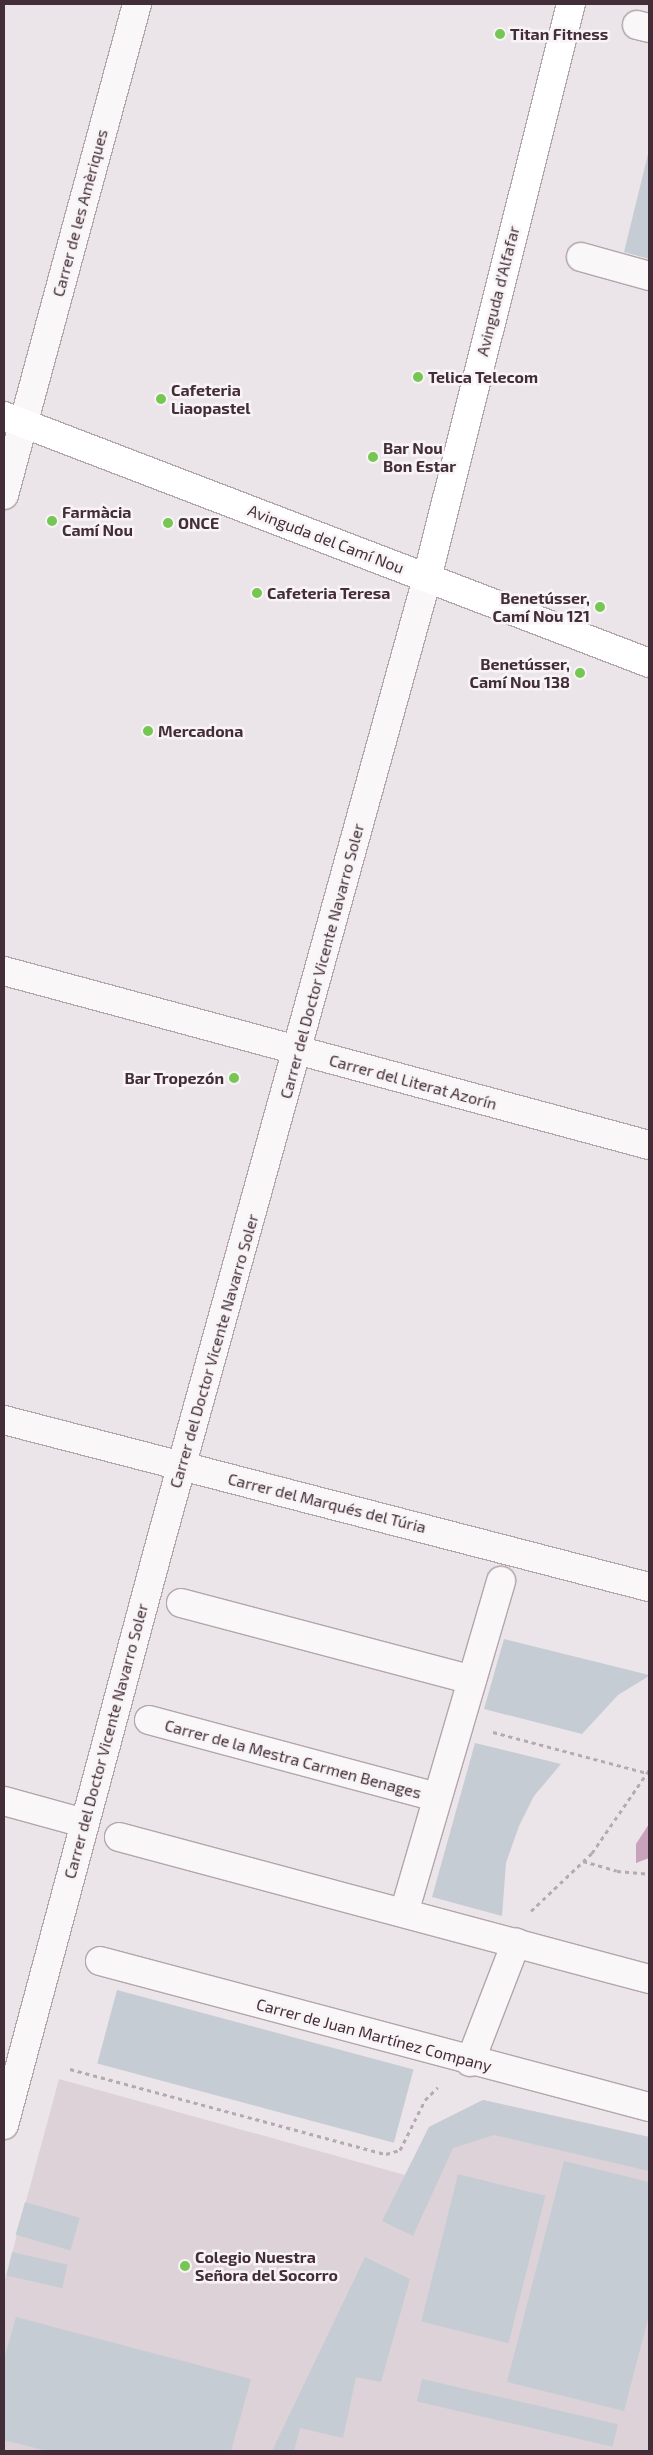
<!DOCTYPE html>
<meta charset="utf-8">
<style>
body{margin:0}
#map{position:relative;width:653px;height:2455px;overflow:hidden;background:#ebe4e8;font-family:"Exo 2",sans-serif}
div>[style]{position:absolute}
.built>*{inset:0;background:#ddd2d7}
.green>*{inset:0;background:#c6ccd4;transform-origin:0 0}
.water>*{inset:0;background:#c8a2ba}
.path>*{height:3px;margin-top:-1.5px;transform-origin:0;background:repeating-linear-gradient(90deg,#b4aaaf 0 4px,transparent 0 8px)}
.roads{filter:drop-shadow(1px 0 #b2a6ac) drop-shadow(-1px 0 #b2a6ac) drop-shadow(0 1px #b2a6ac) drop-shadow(0 -1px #b2a6ac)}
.street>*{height:28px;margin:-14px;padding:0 14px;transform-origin:14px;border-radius:14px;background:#f9f7f8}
.secondary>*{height:28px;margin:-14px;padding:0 14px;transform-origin:14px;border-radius:14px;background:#fff}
.dots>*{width:14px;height:14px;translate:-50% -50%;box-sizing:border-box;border:2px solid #f8f4f6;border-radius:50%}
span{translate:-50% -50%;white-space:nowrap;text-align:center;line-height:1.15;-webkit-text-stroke:5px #f8f4f6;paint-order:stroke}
.poi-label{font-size:16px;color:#432d38;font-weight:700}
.left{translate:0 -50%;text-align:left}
.right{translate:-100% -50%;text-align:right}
.street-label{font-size:16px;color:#432d38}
.frame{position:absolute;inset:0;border:5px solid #432d38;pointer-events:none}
</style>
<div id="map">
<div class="built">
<i style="clip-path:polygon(59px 2079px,405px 2175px,429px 2127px,483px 2100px,649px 2137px,649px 2451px,4px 2451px,4px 2283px)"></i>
</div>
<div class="green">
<i style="clip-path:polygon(649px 150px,649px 259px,624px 252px)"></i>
<i style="clip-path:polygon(504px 1639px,649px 1675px,649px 1676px,618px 1695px,582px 1734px,484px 1709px)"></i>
<i style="clip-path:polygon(475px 1743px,561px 1764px,534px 1796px,519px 1826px,506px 1863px,502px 1916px,432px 1897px)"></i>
<i style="left:117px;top:1990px;width:307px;height:76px;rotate:15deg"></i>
<i style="clip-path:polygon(483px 2100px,649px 2137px,649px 2171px,494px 2135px,453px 2148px,413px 2236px,382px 2221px,429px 2127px)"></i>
<i style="clip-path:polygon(564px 2161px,649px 2182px,649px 2315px,624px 2411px,507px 2382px)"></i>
<i style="left:458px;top:2174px;width:90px;height:152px;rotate:14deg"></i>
<i style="left:25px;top:2202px;width:57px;height:34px;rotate:16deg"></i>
<i style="left:12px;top:2252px;width:57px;height:24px;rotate:13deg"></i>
<i style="clip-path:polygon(365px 2257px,410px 2279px,381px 2382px,356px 2377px,343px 2438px,300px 2428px,294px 2451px,272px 2451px)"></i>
<i style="clip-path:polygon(16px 2317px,251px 2379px,231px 2451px,47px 2451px,4px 2440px,4px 2359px)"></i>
<i style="left:422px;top:2379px;width:201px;height:23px;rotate:13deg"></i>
</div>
<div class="water">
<i style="clip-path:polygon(649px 1824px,649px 1858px,636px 1863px,636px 1844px)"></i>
</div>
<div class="path">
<i style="left:493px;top:1732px;width:159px;rotate:14.9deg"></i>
<i style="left:583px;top:1861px;width:35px;rotate:16deg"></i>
<i style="left:617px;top:1871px;width:32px;rotate:5deg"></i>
<i style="left:531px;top:1911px;width:84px;rotate:-43.6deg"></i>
<i style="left:592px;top:1853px;width:101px;rotate:-55.5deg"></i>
<i style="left:70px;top:2069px;width:327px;rotate:15.1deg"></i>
<i style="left:386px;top:2154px;width:15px;rotate:-16deg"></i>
<i style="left:400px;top:2150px;width:56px;rotate:-63.4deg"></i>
<i style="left:425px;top:2100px;width:18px;rotate:-45deg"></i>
</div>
<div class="roads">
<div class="street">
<i style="left:637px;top:25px;width:12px;rotate:14deg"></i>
<i style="left:581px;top:257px;width:71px;rotate:15.6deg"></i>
<i style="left:4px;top:495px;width:509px;rotate:-74.84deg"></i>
<i style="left:4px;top:971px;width:668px;rotate:15.1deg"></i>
<i style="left:4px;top:1420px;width:666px;rotate:14.52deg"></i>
<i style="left:181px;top:1603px;width:301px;rotate:14.8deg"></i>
<i style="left:149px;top:1720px;width:298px;rotate:15deg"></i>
<i style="left:4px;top:1801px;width:83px;rotate:15.4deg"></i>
<i style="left:119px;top:1837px;width:549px;rotate:15deg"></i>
<i style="left:404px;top:1913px;width:346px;rotate:-73.7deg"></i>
<i style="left:100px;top:1961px;width:568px;rotate:14.89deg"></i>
<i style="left:470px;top:2062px;width:128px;rotate:-68.9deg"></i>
<i style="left:4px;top:2125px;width:606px;rotate:-74.98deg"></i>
<i style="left:161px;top:1540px;width:998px;rotate:-74.54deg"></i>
</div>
<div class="secondary">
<i style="left:4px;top:416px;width:691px;rotate:20.95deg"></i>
<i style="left:427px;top:578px;width:592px;rotate:-75.92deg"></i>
</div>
</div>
<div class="dots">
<i style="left:500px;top:34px;background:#76c653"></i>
<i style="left:418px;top:377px;background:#76c653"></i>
<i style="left:161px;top:399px;background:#76c653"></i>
<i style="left:373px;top:457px;background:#76c653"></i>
<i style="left:52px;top:521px;background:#76c653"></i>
<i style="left:168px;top:523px;background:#76c653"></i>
<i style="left:257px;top:593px;background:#76c653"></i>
<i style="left:600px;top:607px;background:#76c653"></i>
<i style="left:580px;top:673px;background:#76c653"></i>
<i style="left:148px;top:731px;background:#76c653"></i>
<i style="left:234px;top:1078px;background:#76c653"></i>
<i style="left:185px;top:2266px;background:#76c653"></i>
</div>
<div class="poi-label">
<span class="left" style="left:510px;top:34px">Titan Fitness</span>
<span class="left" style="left:428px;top:377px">Telica Telecom</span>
<span class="left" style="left:171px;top:399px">Cafeteria<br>Liaopastel</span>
<span class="left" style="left:383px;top:457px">Bar Nou<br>Bon Estar</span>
<span class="left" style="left:62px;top:521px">Farmàcia<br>Camí Nou</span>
<span class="left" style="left:178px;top:523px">ONCE</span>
<span class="left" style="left:267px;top:593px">Cafeteria Teresa</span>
<span class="right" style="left:590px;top:607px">Benetússer,<br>Camí Nou 121</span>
<span class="right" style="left:570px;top:673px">Benetússer,<br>Camí Nou 138</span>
<span class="left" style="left:158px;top:731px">Mercadona</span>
<span class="right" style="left:224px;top:1078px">Bar Tropezón</span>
<span class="left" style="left:195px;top:2266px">Colegio Nuestra<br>Señora del Socorro</span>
</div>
<div class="street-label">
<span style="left:80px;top:213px;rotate:-75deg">Carrer de les Amèriques</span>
<span style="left:498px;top:291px;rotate:-76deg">Avinguda d'Alfafar</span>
<span style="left:326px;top:539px;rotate:21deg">Avinguda del Camí Nou</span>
<span style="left:322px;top:961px;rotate:-75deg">Carrer del Doctor Vicente Navarro Soler</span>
<span style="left:413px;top:1082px;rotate:15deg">Carrer del Literat Azorín</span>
<span style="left:214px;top:1351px;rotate:-74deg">Carrer del Doctor Vicente Navarro Soler</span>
<span style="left:327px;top:1503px;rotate:14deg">Carrer del Marqués del Túria</span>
<span style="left:106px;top:1741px;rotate:-75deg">Carrer del Doctor Vicente Navarro Soler</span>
<span style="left:293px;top:1759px;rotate:15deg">Carrer de la Mestra Carmen Benages</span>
<span style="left:374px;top:2035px;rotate:15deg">Carrer de Juan Martínez Company</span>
</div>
<div class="frame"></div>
</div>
